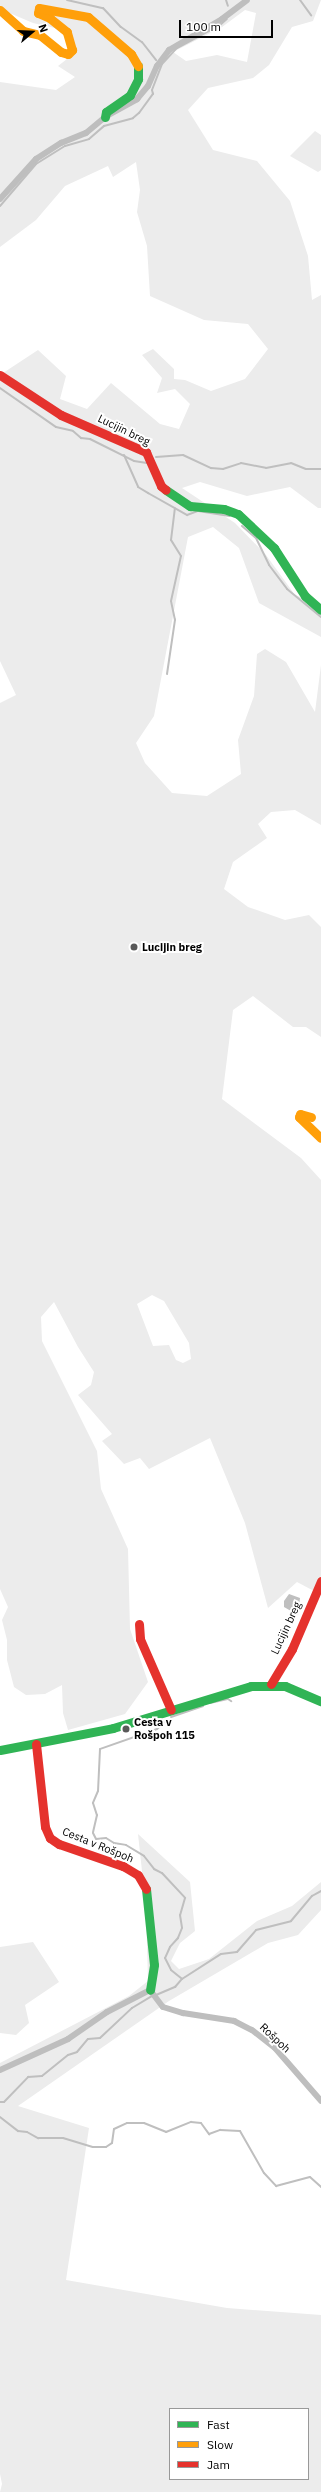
<!DOCTYPE html>
<meta charset="utf-8">
<style>
body{margin:0}
#map{position:relative;width:321px;height:2492px;overflow:hidden;background:#fff;font-family:"IBM Plex Sans",sans-serif}
div>[style]{position:absolute}
.green>*{inset:0;background:#ececec}
.water>*{inset:0;background:#bfbfbf}
.stream>*{height:2px;margin:-1px;padding:0 1px;transform-origin:1px;border-radius:1px;background:#bfbfbf}
.street>*{height:6px;margin:-3px;padding:0 3px;transform-origin:3px;border-radius:3px;background:#bebebe}
.fast>*{height:9px;margin:-4.5px;padding:0 4.5px;transform-origin:4.5px;border-radius:4.5px;background:#30b455}
.slow>*{height:9px;margin:-4.5px;padding:0 4.5px;transform-origin:4.5px;border-radius:4.5px;background:#ff9f0a}
.jam>*{height:9px;margin:-4.5px;padding:0 4.5px;transform-origin:4.5px;border-radius:4.5px;background:#e5322d}
.dots>*{width:11px;height:11px;translate:-50% -50%;box-sizing:border-box;border:2px solid #fff;border-radius:50%}
span{translate:-50% -50%;white-space:nowrap;text-align:center;line-height:1.15;-webkit-text-stroke:4px #fff;paint-order:stroke}
.street-label{font-size:11px;color:#000}
.poi-label{font-size:11px;color:#000;font-weight:700}
.left{translate:0 -50%;text-align:left}
.legend{position:absolute;left:169px;top:2408px;width:140px;height:72px;box-sizing:border-box;background:#fff;border:1px solid #999;margin:0;padding:5px 7px;list-style:none;font-size:12px;color:#000}
.legend li{display:flex;align-items:center;gap:8px;height:20px}
.legend b{width:20px;border:1px solid #999}
.north{position:absolute;left:12px;top:12px;width:40px;height:40px;-webkit-text-stroke:3px #fff;paint-order:stroke;rotate:71deg;font-size:11px;font-weight:700;line-height:16px;text-align:center;color:#000}
.north::after{content:'';display:block;margin:auto;width:14px;height:18px;background:#000;clip-path:polygon(50% 0,100% 100%,50% 72%,0 100%)}
.scale{position:absolute;left:179px;top:20px;width:94px;height:18px;box-sizing:border-box;border:2px solid #000;border-top:0;padding-left:5px;font-size:12px;line-height:14px;white-space:nowrap;color:#000;-webkit-text-stroke:3px #fff;paint-order:stroke}
</style>
<div id="map">
<div class="green">
<i style="clip-path:polygon(evenodd,0 0,321px 0,313px 21px,292px 27px,269px 65px,253px 78px,208px 88px,188px 110px,213px 150px,257px 161px,290px 201px,308px 256px,312px 300px,321px 295px,321px 508px,318px 508px,290px 487px,247px 496px,200px 482px,182px 488px,235px 523px,266px 555px,295px 595px,321px 604px,321px 637px,259px 603px,239px 548px,213px 527px,188px 537px,154px 716px,136px 743px,145px 763px,172px 793px,207px 796px,241px 774px,238px 740px,254px 696px,257px 654px,265px 649px,286px 662px,315px 712px,321px 665px,321px 825px,295px 810px,271px 812px,258px 824px,267px 838px,233px 862px,224px 889px,248px 907px,285px 920px,309px 915px,321px 927px,321px 1037px,306px 1027px,293px 1027px,253px 996px,233px 1010px,222px 1099px,301px 1158px,321px 1180px,321px 1576px,314px 1591px,297px 1582px,268px 1608px,245px 1523px,210px 1438px,149px 1469px,140px 1458px,124px 1464px,102px 1441px,112px 1434px,78px 1395px,91px 1385px,94px 1372px,78px 1347px,54px 1302px,41px 1317px,42px 1341px,97px 1451px,101px 1489px,128px 1549px,130px 1629px,148px 1682px,125px 1714px,68px 1730px,63px 1713px,62px 1685px,45px 1694px,26px 1695px,14px 1687px,7px 1660px,7px 1640px,2px 1620px,8px 1607px,0 1589px,0 703px,16px 695px,0 661px,0 375px,38px 350px,66px 376px,60px 399px,87px 409px,111px 383px,160px 424px,179px 429px,190px 404px,175px 389px,157px 393px,162px 378px,142px 355px,153px 349px,174px 369px,174px 379px,185px 380px,211px 391px,245px 379px,268px 349px,248px 324px,204px 320px,150px 296px,147px 246px,137px 212px,140px 190px,136px 162px,113px 177px,108px 166px,65px 186px,36px 220px,0 247px,0 82px,56px 90px,75px 77px,58px 66px,76px 52px,68px 31px,33px 23px,0 9px,0 0,245px 10px,256px 13px,247px 62px,217px 55px,186px 61px,173px 52px,222px 27px,245px 10px,0 0,152px 1295px,164px 1301px,189px 1343px,191px 1359px,183px 1363px,176px 1360px,169px 1345px,153px 1346px,137px 1304px,152px 1295px)"></i>
<i style="clip-path:polygon(315px 131px,321px 135px,321px 170px,318px 172px,290px 156px)"></i>
<i style="clip-path:polygon(evenodd,138px 1834px,190px 1882px,195px 1931px,180px 1943px,171px 1961px,179px 1969px,209px 1959px,257px 1921px,292px 1906px,321px 1882px,321px 1910px,298px 1935px,268px 1943px,169px 2001px,18px 2106px,89px 2128px,66px 2280px,227px 2308px,321px 2315px,321px 2492px,0 2492px,2px 2484px,0 2474px,0 2063px,129px 1996px,148px 1981px,146px 1908px,138px 1834px,170px 2409px,308px 2409px,308px 2479px,170px 2479px,170px 2409px)"></i>
<i style="clip-path:polygon(33px 1942px,59px 1982px,25px 2005px,29px 2023px,16px 2035px,0 2033px,0 1947px)"></i>
</div>
<div class="water">
<i style="clip-path:polygon(289px 1594px,300px 1598px,298px 1615px,284px 1607px,284px 1601px)"></i>
</div>
<div class="stream">
<i style="left:67px;top:0;width:37px;rotate:13deg"></i>
<i style="left:103px;top:8px;width:26px;rotate:47deg"></i>
<i style="left:121px;top:27px;width:26px;rotate:36deg"></i>
<i style="left:142px;top:42px;width:23px;rotate:52deg"></i>
<i style="left:226px;top:0;width:6px;rotate:72deg"></i>
<i style="left:300px;top:0;width:19px;rotate:54deg"></i>
<i style="left:0;top:206px;width:55px;rotate:-49.4deg"></i>
<i style="left:36px;top:164px;width:34px;rotate:-32deg"></i>
<i style="left:65px;top:146px;width:25px;rotate:-16deg"></i>
<i style="left:89px;top:139px;width:20px;rotate:-41deg"></i>
<i style="left:104px;top:126px;width:30px;rotate:-15deg"></i>
<i style="left:133px;top:118px;width:8px;rotate:-40deg"></i>
<i style="left:139px;top:113px;width:24px;rotate:-54deg"></i>
<i style="left:153px;top:94px;width:4px;rotate:-104deg"></i>
<i style="left:152px;top:90px;width:28px;rotate:-69deg"></i>
<i style="left:162px;top:64px;width:22px;rotate:-47deg"></i>
<i style="left:177px;top:48px;width:49px;rotate:-28.1deg"></i>
<i style="left:220px;top:25px;width:9px;rotate:-41deg"></i>
<i style="left:0;top:388px;width:68px;rotate:34.9deg"></i>
<i style="left:56px;top:427px;width:17px;rotate:13deg"></i>
<i style="left:73px;top:431px;width:11px;rotate:41deg"></i>
<i style="left:81px;top:438px;width:9px;rotate:6deg"></i>
<i style="left:90px;top:439px;width:49px;rotate:26.6deg"></i>
<i style="left:134px;top:461px;width:13px;rotate:9deg"></i>
<i style="left:124px;top:455px;width:35px;rotate:66deg"></i>
<i style="left:138px;top:487px;width:12px;rotate:31deg"></i>
<i style="left:148px;top:493px;width:45px;rotate:29.4deg"></i>
<i style="left:187px;top:515px;width:12px;rotate:-20deg"></i>
<i style="left:198px;top:511px;width:32px;rotate:9deg"></i>
<i style="left:156px;top:457px;width:27px;rotate:-4deg"></i>
<i style="left:183px;top:455px;width:31px;rotate:25deg"></i>
<i style="left:211px;top:468px;width:12px;rotate:5deg"></i>
<i style="left:223px;top:469px;width:19px;rotate:-18deg"></i>
<i style="left:241px;top:463px;width:25px;rotate:11deg"></i>
<i style="left:266px;top:468px;width:25px;rotate:-11deg"></i>
<i style="left:291px;top:463px;width:16px;rotate:22deg"></i>
<i style="left:306px;top:469px;width:15px"></i>
<i style="left:242px;top:526px;width:18px;rotate:41deg"></i>
<i style="left:256px;top:538px;width:30px;rotate:64deg"></i>
<i style="left:269px;top:565px;width:30px;rotate:53deg"></i>
<i style="left:287px;top:589px;width:44px;rotate:39.5deg"></i>
<i style="left:167px;top:674px;width:55px;rotate:-81.6deg"></i>
<i style="left:175px;top:620px;width:19px;rotate:-102deg"></i>
<i style="left:171px;top:601px;width:46px;rotate:-77.5deg"></i>
<i style="left:181px;top:556px;width:19px;rotate:-122deg"></i>
<i style="left:171px;top:540px;width:32px;rotate:-83deg"></i>
<i style="left:210px;top:1703px;width:18px;rotate:-13deg"></i>
<i style="left:228px;top:1699px;width:4px;rotate:34deg"></i>
<i style="left:171px;top:1717px;width:34px;rotate:-19deg"></i>
<i style="left:166px;top:1721px;width:12px;rotate:138deg"></i>
<i style="left:157px;top:1729px;width:60px;rotate:160.7deg"></i>
<i style="left:100px;top:1749px;width:42px;rotate:92.7deg"></i>
<i style="left:98px;top:1791px;width:13px;rotate:113deg"></i>
<i style="left:93px;top:1803px;width:13px;rotate:72deg"></i>
<i style="left:97px;top:1815px;width:18px;rotate:103deg"></i>
<i style="left:93px;top:1833px;width:7px;rotate:63deg"></i>
<i style="left:96px;top:1839px;width:10px;rotate:-6deg"></i>
<i style="left:106px;top:1838px;width:9px;rotate:32deg"></i>
<i style="left:114px;top:1843px;width:12px;rotate:9deg"></i>
<i style="left:126px;top:1845px;width:21px;rotate:31deg"></i>
<i style="left:144px;top:1856px;width:16px;rotate:52deg"></i>
<i style="left:154px;top:1869px;width:9px;rotate:27deg"></i>
<i style="left:162px;top:1873px;width:34px;rotate:47deg"></i>
<i style="left:185px;top:1898px;width:18px;rotate:106deg"></i>
<i style="left:180px;top:1915px;width:13px;rotate:81deg"></i>
<i style="left:182px;top:1928px;width:11px;rotate:112deg"></i>
<i style="left:178px;top:1938px;width:12px;rotate:132deg"></i>
<i style="left:170px;top:1947px;width:12px;rotate:114deg"></i>
<i style="left:165px;top:1958px;width:13px;rotate:63deg"></i>
<i style="left:171px;top:1970px;width:14px;rotate:39deg"></i>
<i style="left:156px;top:1995px;width:21px;rotate:-23deg"></i>
<i style="left:175px;top:1987px;width:11px;rotate:-49deg"></i>
<i style="left:182px;top:1979px;width:46px;rotate:-32.7deg"></i>
<i style="left:221px;top:1954px;width:16px;rotate:-7deg"></i>
<i style="left:237px;top:1952px;width:29px;rotate:-49deg"></i>
<i style="left:256px;top:1930px;width:36px;rotate:-14deg"></i>
<i style="left:291px;top:1921px;width:33px;rotate:-50deg"></i>
<i style="left:312px;top:1896px;width:10px;rotate:-29deg"></i>
<i style="left:0;top:2102px;width:4px"></i>
<i style="left:4px;top:2102px;width:35px;rotate:-46deg"></i>
<i style="left:28px;top:2077px;width:14px;rotate:-4deg"></i>
<i style="left:42px;top:2076px;width:33px;rotate:-39deg"></i>
<i style="left:68px;top:2055px;width:9px;rotate:-18deg"></i>
<i style="left:77px;top:2052px;width:17px;rotate:-50deg"></i>
<i style="left:88px;top:2039px;width:12px;rotate:-5deg"></i>
<i style="left:100px;top:2038px;width:44px;rotate:-43.2deg"></i>
<i style="left:132px;top:2008px;width:23px;rotate:-31deg"></i>
<i style="left:0;top:2117px;width:23px;rotate:38deg"></i>
<i style="left:18px;top:2131px;width:9px;rotate:6deg"></i>
<i style="left:27px;top:2132px;width:13px;rotate:29deg"></i>
<i style="left:38px;top:2138px;width:25px"></i>
<i style="left:63px;top:2138px;width:31px;rotate:17deg"></i>
<i style="left:93px;top:2147px;width:13px"></i>
<i style="left:106px;top:2147px;width:7px;rotate:-34deg"></i>
<i style="left:112px;top:2143px;width:14px;rotate:-82deg"></i>
<i style="left:114px;top:2129px;width:14px;rotate:-25deg"></i>
<i style="left:127px;top:2123px;width:17px"></i>
<i style="left:144px;top:2123px;width:24px;rotate:22deg"></i>
<i style="left:166px;top:2132px;width:27px;rotate:-22deg"></i>
<i style="left:191px;top:2122px;width:10px;rotate:6deg"></i>
<i style="left:201px;top:2123px;width:14px;rotate:54deg"></i>
<i style="left:209px;top:2134px;width:12px;rotate:-20deg"></i>
<i style="left:220px;top:2130px;width:20px;rotate:3deg"></i>
<i style="left:240px;top:2131px;width:48px;rotate:60.3deg"></i>
<i style="left:264px;top:2173px;width:18px;rotate:47deg"></i>
<i style="left:276px;top:2186px;width:35px;rotate:-15deg"></i>
<i style="left:310px;top:2177px;width:15px;rotate:42deg"></i>
</div>
<div class="street">
<i style="left:0;top:199px;width:54px;rotate:-48deg"></i>
<i style="left:36px;top:159px;width:30px;rotate:-33deg"></i>
<i style="left:61px;top:143px;width:27px;rotate:-22deg"></i>
<i style="left:86px;top:133px;width:25px;rotate:-40deg"></i>
<i style="left:105px;top:117px;width:37px;rotate:-29deg"></i>
<i style="left:137px;top:99px;width:17px;rotate:-50deg"></i>
<i style="left:148px;top:86px;width:22px;rotate:-66deg"></i>
<i style="left:157px;top:66px;width:20px;rotate:-53deg"></i>
<i style="left:169px;top:50px;width:61px;rotate:-30.3deg"></i>
<i style="left:222px;top:19px;width:31px;rotate:-37deg"></i>
<i style="left:0;top:2070px;width:75px;rotate:-24.5deg"></i>
<i style="left:68px;top:2039px;width:47px;rotate:-34.7deg"></i>
<i style="left:107px;top:2012px;width:48px;rotate:-27.1deg"></i>
<i style="left:150px;top:1990px;width:21px;rotate:53deg"></i>
<i style="left:163px;top:2007px;width:21px;rotate:17deg"></i>
<i style="left:183px;top:2013px;width:52px;rotate:8.9deg"></i>
<i style="left:234px;top:2021px;width:20px;rotate:27deg"></i>
<i style="left:252px;top:2030px;width:29px;rotate:38deg"></i>
<i style="left:275px;top:2048px;width:70px;rotate:49deg"></i>
</div>
<div class="fast">
<i style="left:105px;top:117px;width:5px;rotate:-79deg"></i>
<i style="left:106px;top:112px;width:29px;rotate:-35deg"></i>
<i style="left:130px;top:95px;width:18px;rotate:-63deg"></i>
<i style="left:138px;top:79px;width:13px;rotate:-90deg"></i>
<i style="left:166px;top:490px;width:29px;rotate:34deg"></i>
<i style="left:190px;top:506px;width:34px;rotate:5deg"></i>
<i style="left:224px;top:509px;width:15px;rotate:20deg"></i>
<i style="left:238px;top:514px;width:50px;rotate:43.4deg"></i>
<i style="left:274px;top:548px;width:57px;rotate:57.1deg"></i>
<i style="left:305px;top:596px;width:21px;rotate:41deg"></i>
<i style="left:0;top:1750px;width:115px;rotate:-11deg"></i>
<i style="left:113px;top:1728px;width:144px;rotate:-16.9deg"></i>
<i style="left:251px;top:1686px;width:34px"></i>
<i style="left:285px;top:1686px;width:39px;rotate:23deg"></i>
<i style="left:146px;top:1889px;width:76px;rotate:84deg"></i>
<i style="left:154px;top:1965px;width:25px;rotate:99deg"></i>
</div>
<div class="slow">
<i style="left:0;top:10px;width:31px;rotate:42deg"></i>
<i style="left:23px;top:31px;width:17px;rotate:13deg"></i>
<i style="left:40px;top:35px;width:27px;rotate:39deg"></i>
<i style="left:61px;top:52px;width:7px;rotate:16deg"></i>
<i style="left:68px;top:54px;width:6px;rotate:-45deg"></i>
<i style="left:72px;top:50px;width:19px;rotate:-106deg"></i>
<i style="left:67px;top:32px;width:22px;rotate:-141deg"></i>
<i style="left:50px;top:18px;width:13px;rotate:-157deg"></i>
<i style="left:38px;top:13px;width:5px;rotate:-79deg"></i>
<i style="left:39px;top:8px;width:50px;rotate:10.4deg"></i>
<i style="left:88px;top:17px;width:57px;rotate:40.7deg"></i>
<i style="left:131px;top:54px;width:14px;rotate:60deg"></i>
<i style="left:311px;top:1117px;width:11px;rotate:-165deg"></i>
<i style="left:300px;top:1114px;width:3px;rotate:108deg"></i>
<i style="left:299px;top:1117px;width:30px;rotate:44deg"></i>
</div>
<div class="jam">
<i style="left:0;top:375px;width:73px;rotate:33.3deg"></i>
<i style="left:61px;top:415px;width:93px;rotate:23.5deg"></i>
<i style="left:146px;top:452px;width:37px;rotate:66deg"></i>
<i style="left:161px;top:486px;width:6px;rotate:39deg"></i>
<i style="left:139px;top:1624px;width:15px;rotate:86deg"></i>
<i style="left:140px;top:1639px;width:77px;rotate:66.4deg"></i>
<i style="left:271px;top:1684px;width:41px;rotate:-59deg"></i>
<i style="left:292px;top:1649px;width:74px;rotate:-66.9deg"></i>
<i style="left:36px;top:1744px;width:83px;rotate:83.8deg"></i>
<i style="left:45px;top:1827px;width:12px;rotate:66deg"></i>
<i style="left:50px;top:1838px;width:11px;rotate:34deg"></i>
<i style="left:59px;top:1844px;width:68px;rotate:19deg"></i>
<i style="left:123px;top:1866px;width:17px;rotate:31deg"></i>
<i style="left:138px;top:1875px;width:16px;rotate:60deg"></i>
</div>
<div class="dots">
<i style="left:134px;top:947px;background:#595959"></i>
<i style="left:126px;top:1729px;background:#595959"></i>
</div>
<div class="street-label">
<span style="left:124px;top:430px;rotate:26deg">Lucijin breg</span>
<span style="left:286px;top:1628px;rotate:-65deg">Lucijin breg</span>
<span style="left:98px;top:1845px;rotate:22deg">Cesta v Rošpoh</span>
<span style="left:275px;top:2038px;rotate:43deg">Rošpoh</span>
</div>
<div class="poi-label">
<span class="left" style="left:142px;top:947px">Lucijin breg</span>
<span class="left" style="left:134px;top:1729px">Cesta v<br>Rošpoh 115</span>
</div>
<ul class="legend">
<li><b style="height:5px;background:#30b455"></b>Fast</li>
<li><b style="height:5px;background:#ff9f0a"></b>Slow</li>
<li><b style="height:5px;background:#e5322d"></b>Jam</li>
</ul>
<div class="north">N</div>
<div class="scale">100 m</div>
</div>
